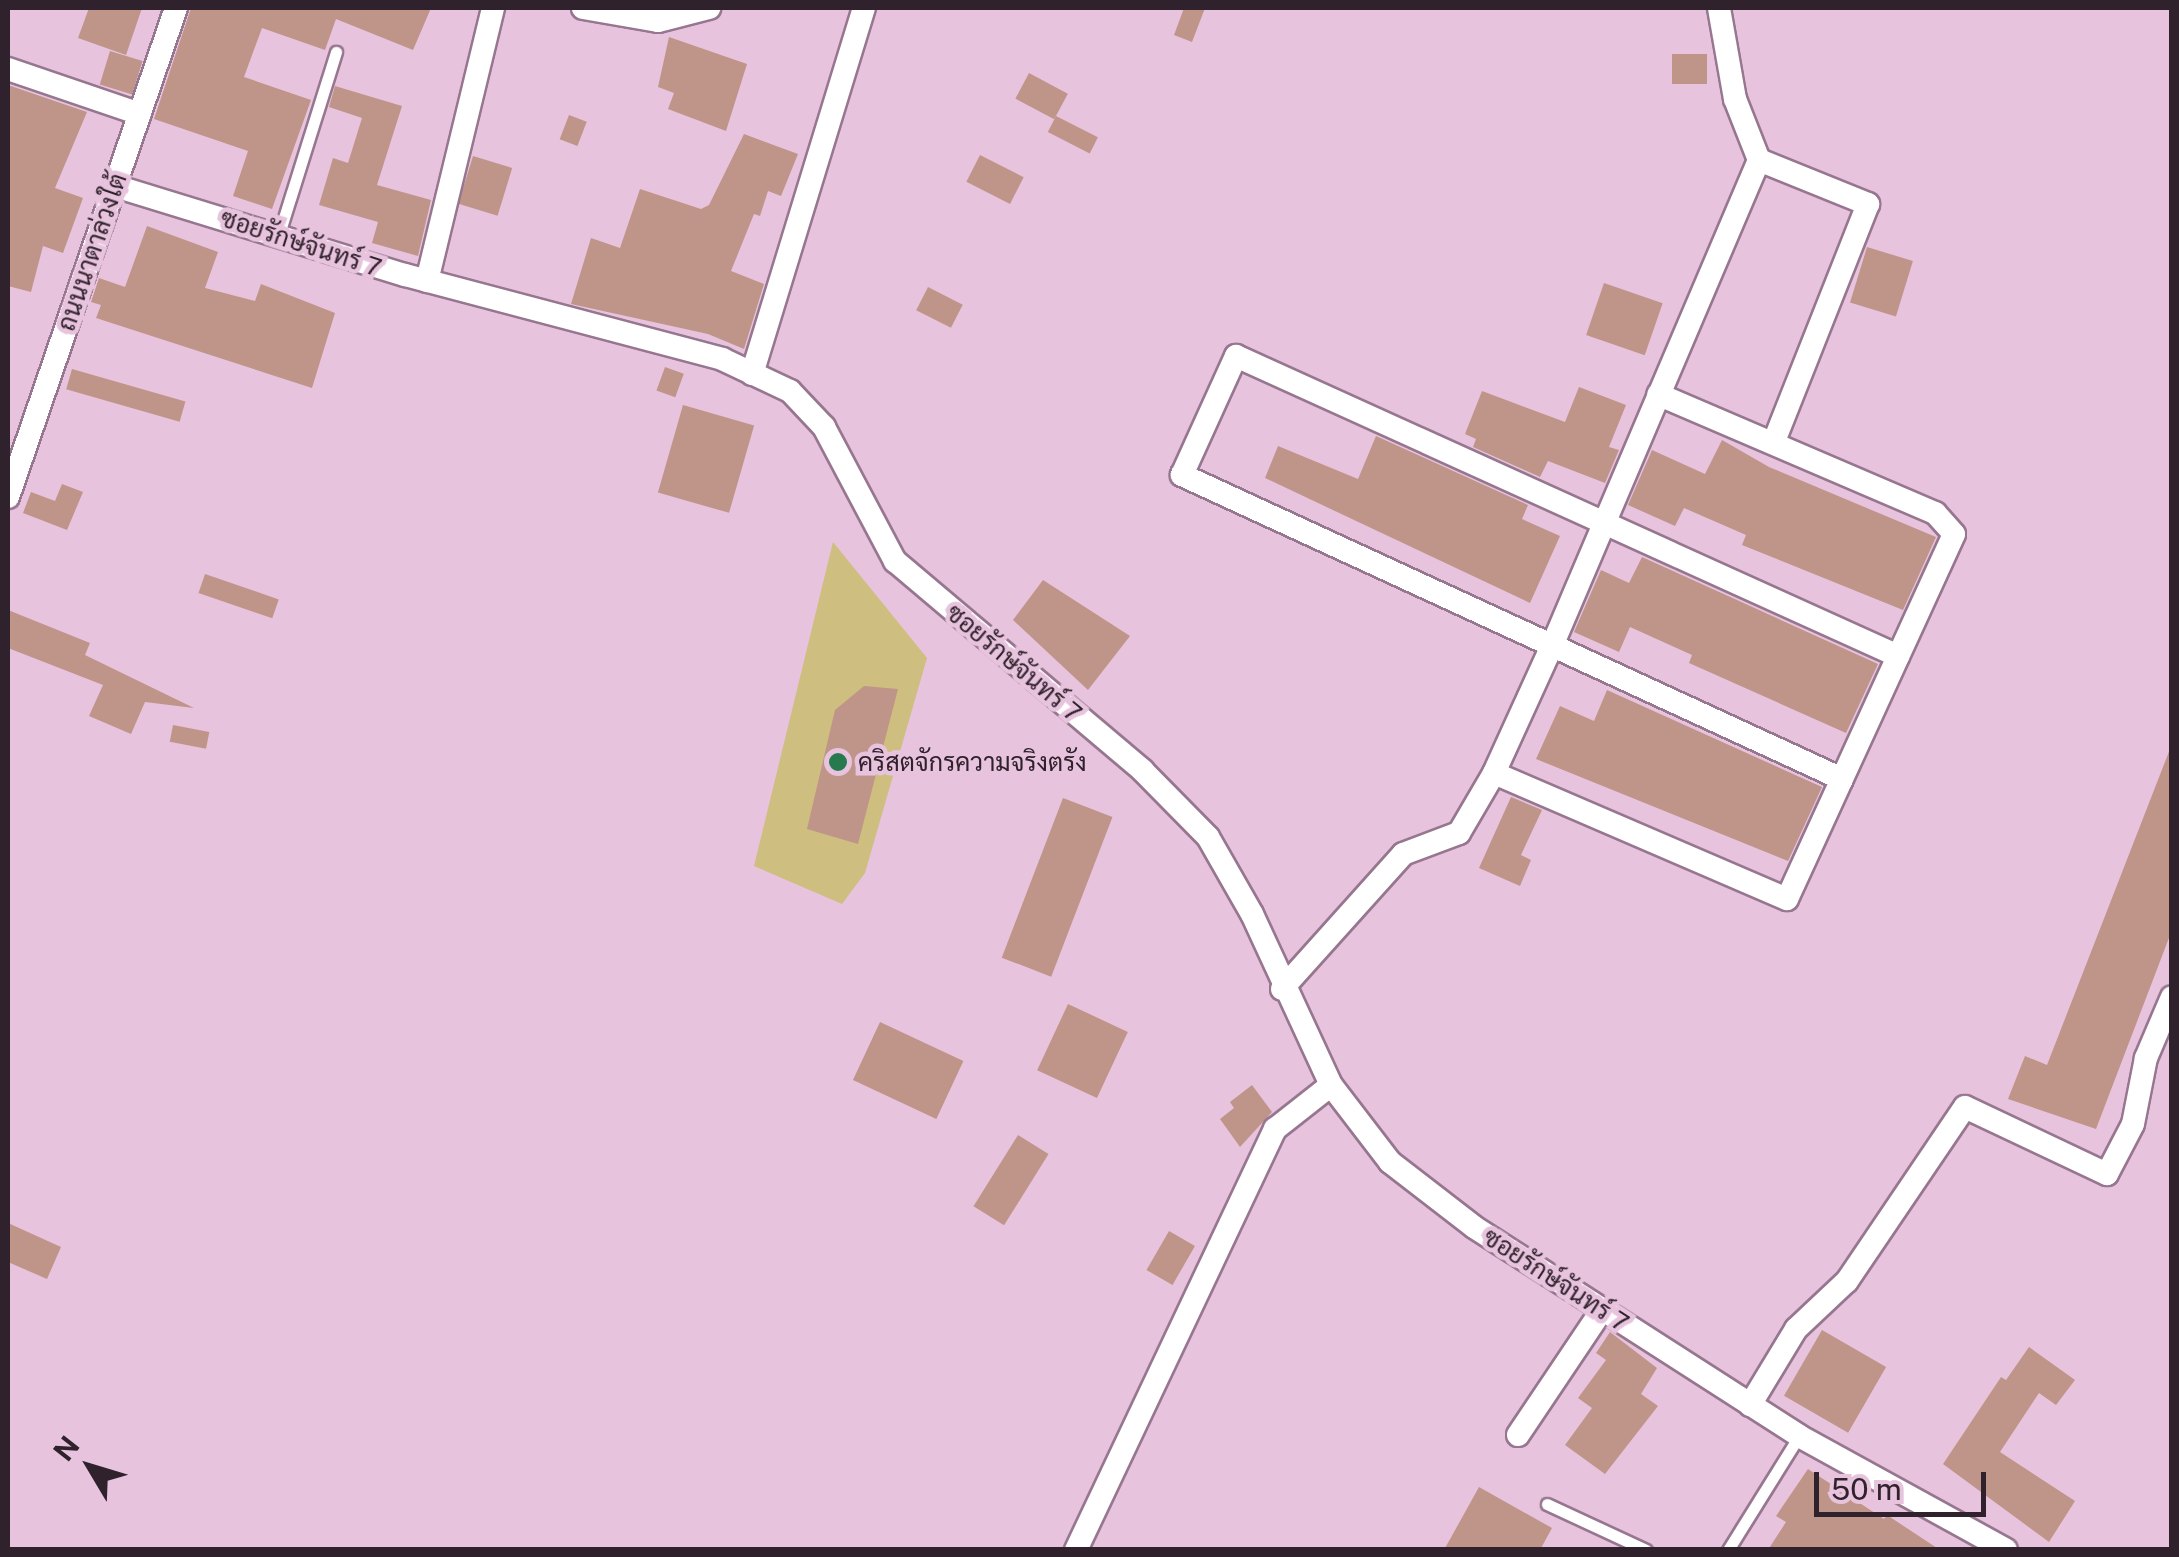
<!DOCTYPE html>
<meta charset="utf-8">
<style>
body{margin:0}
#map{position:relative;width:2179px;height:1557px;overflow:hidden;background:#e7c3dd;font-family:"Public Sans",Sarabun,sans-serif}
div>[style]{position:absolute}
.green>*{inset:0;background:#cebe7f}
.building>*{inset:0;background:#bf9589;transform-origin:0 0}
.roads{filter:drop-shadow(2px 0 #97768f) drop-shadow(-2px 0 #97768f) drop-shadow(0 2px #97768f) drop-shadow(0 -2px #97768f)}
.service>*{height:11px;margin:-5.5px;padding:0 5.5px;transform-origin:5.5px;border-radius:5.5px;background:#fff}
.minor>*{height:22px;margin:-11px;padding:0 11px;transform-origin:11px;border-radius:11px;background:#fff}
.dots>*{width:28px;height:28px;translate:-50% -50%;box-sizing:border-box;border:5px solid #e7c3dd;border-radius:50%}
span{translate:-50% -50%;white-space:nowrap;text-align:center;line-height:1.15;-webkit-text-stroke:9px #e7c3dd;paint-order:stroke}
.street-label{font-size:25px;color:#30222c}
.poi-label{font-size:25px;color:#30222c}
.left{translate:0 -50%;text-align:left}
.frame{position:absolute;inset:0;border:10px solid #30222c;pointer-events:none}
.north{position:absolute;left:40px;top:1417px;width:100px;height:100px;-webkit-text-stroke:8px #e7c3dd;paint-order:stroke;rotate:308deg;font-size:28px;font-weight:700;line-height:40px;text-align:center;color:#30222c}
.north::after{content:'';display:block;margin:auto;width:35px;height:45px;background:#30222c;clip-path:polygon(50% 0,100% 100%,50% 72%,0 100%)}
.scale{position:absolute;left:1814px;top:1472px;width:172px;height:45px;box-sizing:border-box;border:5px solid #30222c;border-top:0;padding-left:12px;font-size:30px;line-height:35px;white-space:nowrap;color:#30222c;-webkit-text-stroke:8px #e7c3dd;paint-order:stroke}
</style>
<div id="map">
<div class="green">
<i style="clip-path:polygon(833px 542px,927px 658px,865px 873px,842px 904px,754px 866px)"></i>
</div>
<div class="building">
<i style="clip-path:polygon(89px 8px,142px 8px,126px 55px,78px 38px)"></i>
<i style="clip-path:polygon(191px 8px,431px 8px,413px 50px,336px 19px,325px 50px,262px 28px,244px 77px,311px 100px,272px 209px,233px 196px,248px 151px,154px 119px)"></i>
<i style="clip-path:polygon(1184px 8px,1205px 8px,1192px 42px,1174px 35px)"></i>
<i style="clip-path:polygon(669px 37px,747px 64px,726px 131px,668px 109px,674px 93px,658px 87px)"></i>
<i style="left:110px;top:51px;width:34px;height:35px;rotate:17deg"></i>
<i style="left:1672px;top:54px;width:35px;height:30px"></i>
<i style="left:1029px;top:73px;width:44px;height:29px;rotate:28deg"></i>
<i style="clip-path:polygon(8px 85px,87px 112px,55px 188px,83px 198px,63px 253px,43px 246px,31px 292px,8px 286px)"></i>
<i style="clip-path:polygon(335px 86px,402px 106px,377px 185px,431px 200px,418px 256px,372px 243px,378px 222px,319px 205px,333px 158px,348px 163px,362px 118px,329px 107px)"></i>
<i style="left:569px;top:115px;width:19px;height:26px;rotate:21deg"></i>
<i style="left:1056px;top:116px;width:47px;height:18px;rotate:27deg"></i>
<i style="clip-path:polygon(744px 134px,798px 154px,781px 196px,768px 191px,760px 216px,754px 214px,731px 271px,764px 284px,744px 349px,708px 334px,571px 304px,591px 238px,620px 248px,640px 189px,701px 209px,709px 205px)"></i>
<i style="left:980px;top:155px;width:49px;height:30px;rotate:27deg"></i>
<i style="left:473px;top:156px;width:41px;height:50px;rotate:17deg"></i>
<i style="clip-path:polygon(147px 226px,218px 252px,205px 288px,255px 301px,261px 284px,335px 313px,312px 388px,96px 318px,101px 305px,91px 302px,99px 278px,125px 287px)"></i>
<i style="left:1867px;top:247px;width:48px;height:58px;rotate:17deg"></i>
<i style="left:1604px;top:283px;width:62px;height:55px;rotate:19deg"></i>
<i style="left:928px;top:287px;width:39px;height:26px;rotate:27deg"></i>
<i style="left:665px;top:367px;width:20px;height:25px;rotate:20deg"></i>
<i style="left:72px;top:369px;width:118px;height:21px;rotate:16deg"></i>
<i style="clip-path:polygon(1579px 387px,1626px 405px,1609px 447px,1619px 450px,1605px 483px,1548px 461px,1540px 477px,1473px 447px,1476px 439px,1465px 434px,1482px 391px,1565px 422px)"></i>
<i style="left:683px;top:405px;width:74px;height:91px;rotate:16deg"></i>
<i style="clip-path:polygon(1376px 436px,1528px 505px,1522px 519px,1560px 536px,1530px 603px,1265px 478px,1278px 446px,1358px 479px)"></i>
<i style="clip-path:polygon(1722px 440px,1769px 467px,1936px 537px,1903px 610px,1742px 545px,1746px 535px,1684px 508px,1675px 526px,1628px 505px,1652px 450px,1705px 474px)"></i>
<i style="clip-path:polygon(62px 484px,83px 492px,67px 530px,23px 513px,31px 492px,55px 501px)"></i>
<i style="clip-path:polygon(1642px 557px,1878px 664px,1846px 733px,1689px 663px,1692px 655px,1630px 627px,1619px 652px,1574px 632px,1601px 570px,1629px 583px)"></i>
<i style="left:205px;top:574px;width:78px;height:20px;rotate:19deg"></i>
<i style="clip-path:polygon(1043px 580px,1130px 636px,1088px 690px,1013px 620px)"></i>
<i style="clip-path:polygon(8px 610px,90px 643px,85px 655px,194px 708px,145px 702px,131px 734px,89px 716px,103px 685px,8px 648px)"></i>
<i style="clip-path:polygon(864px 686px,898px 689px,858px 844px,807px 829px,835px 710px)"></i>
<i style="clip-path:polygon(1607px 690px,1822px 787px,1788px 861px,1536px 759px,1560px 706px,1594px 721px)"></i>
<i style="left:173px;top:725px;width:37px;height:17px;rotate:11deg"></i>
<i style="clip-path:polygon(2170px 749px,2172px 930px,2096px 1129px,2008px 1099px,2025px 1056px,2047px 1065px)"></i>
<i style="clip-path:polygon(1511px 797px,1542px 810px,1521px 855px,1531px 860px,1520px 886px,1479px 868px)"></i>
<i style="left:1063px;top:798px;width:53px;height:171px;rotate:21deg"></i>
<i style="left:1068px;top:1004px;width:66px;height:73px;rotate:25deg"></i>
<i style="left:880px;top:1022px;width:92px;height:64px;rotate:25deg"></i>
<i style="clip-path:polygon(1252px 1085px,1272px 1112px,1240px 1147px,1220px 1119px,1234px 1108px,1230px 1102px)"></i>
<i style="left:1018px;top:1135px;width:36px;height:84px;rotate:32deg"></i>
<i style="clip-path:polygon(8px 1223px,61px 1247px,47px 1279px,8px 1262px)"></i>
<i style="left:1169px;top:1231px;width:30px;height:45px;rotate:30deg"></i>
<i style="left:1822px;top:1330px;width:74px;height:76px;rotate:30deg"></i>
<i style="clip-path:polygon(1610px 1332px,1657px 1368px,1641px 1394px,1658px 1406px,1605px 1474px,1565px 1445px,1592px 1408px,1578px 1398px,1606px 1360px,1596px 1353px)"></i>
<i style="clip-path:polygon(2029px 1347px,2075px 1380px,2056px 1405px,2039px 1393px,2000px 1452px,2075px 1501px,2049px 1542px,1943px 1464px,2001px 1377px,2006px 1380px)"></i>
<i style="clip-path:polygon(1808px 1469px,1884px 1519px,1887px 1515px,1940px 1550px,1768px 1550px,1786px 1522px,1776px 1516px)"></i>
<i style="clip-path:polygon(1479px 1487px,1552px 1528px,1540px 1550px,1444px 1550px)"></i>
</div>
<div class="roads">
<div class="service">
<i style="left:278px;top:237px;width:194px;rotate:-72.6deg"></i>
<i style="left:1547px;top:1504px;width:109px;rotate:24.9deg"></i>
<i style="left:1728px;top:1550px;width:134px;rotate:-58.1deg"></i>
</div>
<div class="minor">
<i style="left:583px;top:8px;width:76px;rotate:9.8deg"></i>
<i style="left:658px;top:21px;width:53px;rotate:-14.3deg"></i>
<i style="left:8px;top:69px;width:139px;rotate:18.8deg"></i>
<i style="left:1759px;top:160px;width:118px;rotate:22deg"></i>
<i style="left:1868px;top:204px;width:256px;rotate:111.6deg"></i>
<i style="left:115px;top:186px;width:303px;rotate:17.1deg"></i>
<i style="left:405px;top:275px;width:328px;rotate:14.8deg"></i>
<i style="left:722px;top:359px;width:75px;rotate:25.2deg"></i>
<i style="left:790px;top:391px;width:50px;rotate:46.6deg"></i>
<i style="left:824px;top:427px;width:152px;rotate:62.1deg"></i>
<i style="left:895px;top:561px;width:324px;rotate:40.2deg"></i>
<i style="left:1142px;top:770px;width:94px;rotate:45.4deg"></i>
<i style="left:1208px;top:837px;width:89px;rotate:60.3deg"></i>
<i style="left:1252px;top:914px;width:188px;rotate:65.2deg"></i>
<i style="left:1331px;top:1085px;width:97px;rotate:52.5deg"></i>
<i style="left:1390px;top:1162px;width:106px;rotate:37.7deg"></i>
<i style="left:1474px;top:1227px;width:386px;rotate:32.7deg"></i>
<i style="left:1799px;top:1436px;width:236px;rotate:28.8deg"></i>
<i style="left:427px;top:281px;width:281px;rotate:-76.4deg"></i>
<i style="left:752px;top:374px;width:383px;rotate:-73deg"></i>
<i style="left:8px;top:497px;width:517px;rotate:-71.04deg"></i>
<i style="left:1494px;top:773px;width:319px;rotate:23.3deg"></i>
<i style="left:1787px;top:899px;width:401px;rotate:-65.4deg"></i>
<i style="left:1954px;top:534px;width:28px;rotate:-132deg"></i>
<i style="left:1935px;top:513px;width:301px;rotate:-156.8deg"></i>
<i style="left:1842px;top:779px;width:727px;rotate:-155.27deg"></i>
<i style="left:1182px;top:475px;width:131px;rotate:-65.6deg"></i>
<i style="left:1236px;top:356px;width:727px;rotate:24.38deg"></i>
<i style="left:1282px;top:989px;width:181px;rotate:-48.1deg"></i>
<i style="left:1403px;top:854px;width:60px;rotate:-20.6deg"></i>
<i style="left:1459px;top:833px;width:69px;rotate:-59.7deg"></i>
<i style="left:1494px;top:773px;width:140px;rotate:-65.5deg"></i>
<i style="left:1552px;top:646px;width:528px;rotate:-66.93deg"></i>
<i style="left:1759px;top:160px;width:66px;rotate:-111.5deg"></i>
<i style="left:1735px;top:99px;width:92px;rotate:-100deg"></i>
<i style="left:1750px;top:1405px;width:89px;rotate:-58.8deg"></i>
<i style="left:1796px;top:1329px;width:70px;rotate:-43.3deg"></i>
<i style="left:1847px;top:1281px;width:210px;rotate:-55.9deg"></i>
<i style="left:1965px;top:1107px;width:157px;rotate:25.3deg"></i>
<i style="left:2107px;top:1174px;width:56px;rotate:-62.5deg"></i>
<i style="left:2133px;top:1124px;width:67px;rotate:-78.9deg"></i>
<i style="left:2146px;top:1058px;width:66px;rotate:-66.9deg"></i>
<i style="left:1518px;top:1435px;width:151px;rotate:-56.1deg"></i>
<i style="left:1076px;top:1550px;width:466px;rotate:-64.7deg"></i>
<i style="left:1275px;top:1129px;width:71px;rotate:-38.2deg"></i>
</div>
</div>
<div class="dots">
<i style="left:838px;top:762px;background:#267a4d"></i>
</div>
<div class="street-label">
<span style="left:301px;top:243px;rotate:18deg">ซอยรักษ์จันทร์ 7</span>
<span style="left:92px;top:252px;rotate:-71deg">ถนนนาตาล่วงใต้</span>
<span style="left:1014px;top:663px;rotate:40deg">ซอยรักษ์จันทร์ 7</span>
<span style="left:1556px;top:1280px;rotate:33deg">ซอยรักษ์จันทร์ 7</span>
</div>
<div class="poi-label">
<span class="left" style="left:858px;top:762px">คริสตจักรความจริงตรัง</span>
</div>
<div class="frame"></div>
<div class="north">N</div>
<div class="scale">50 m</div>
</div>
